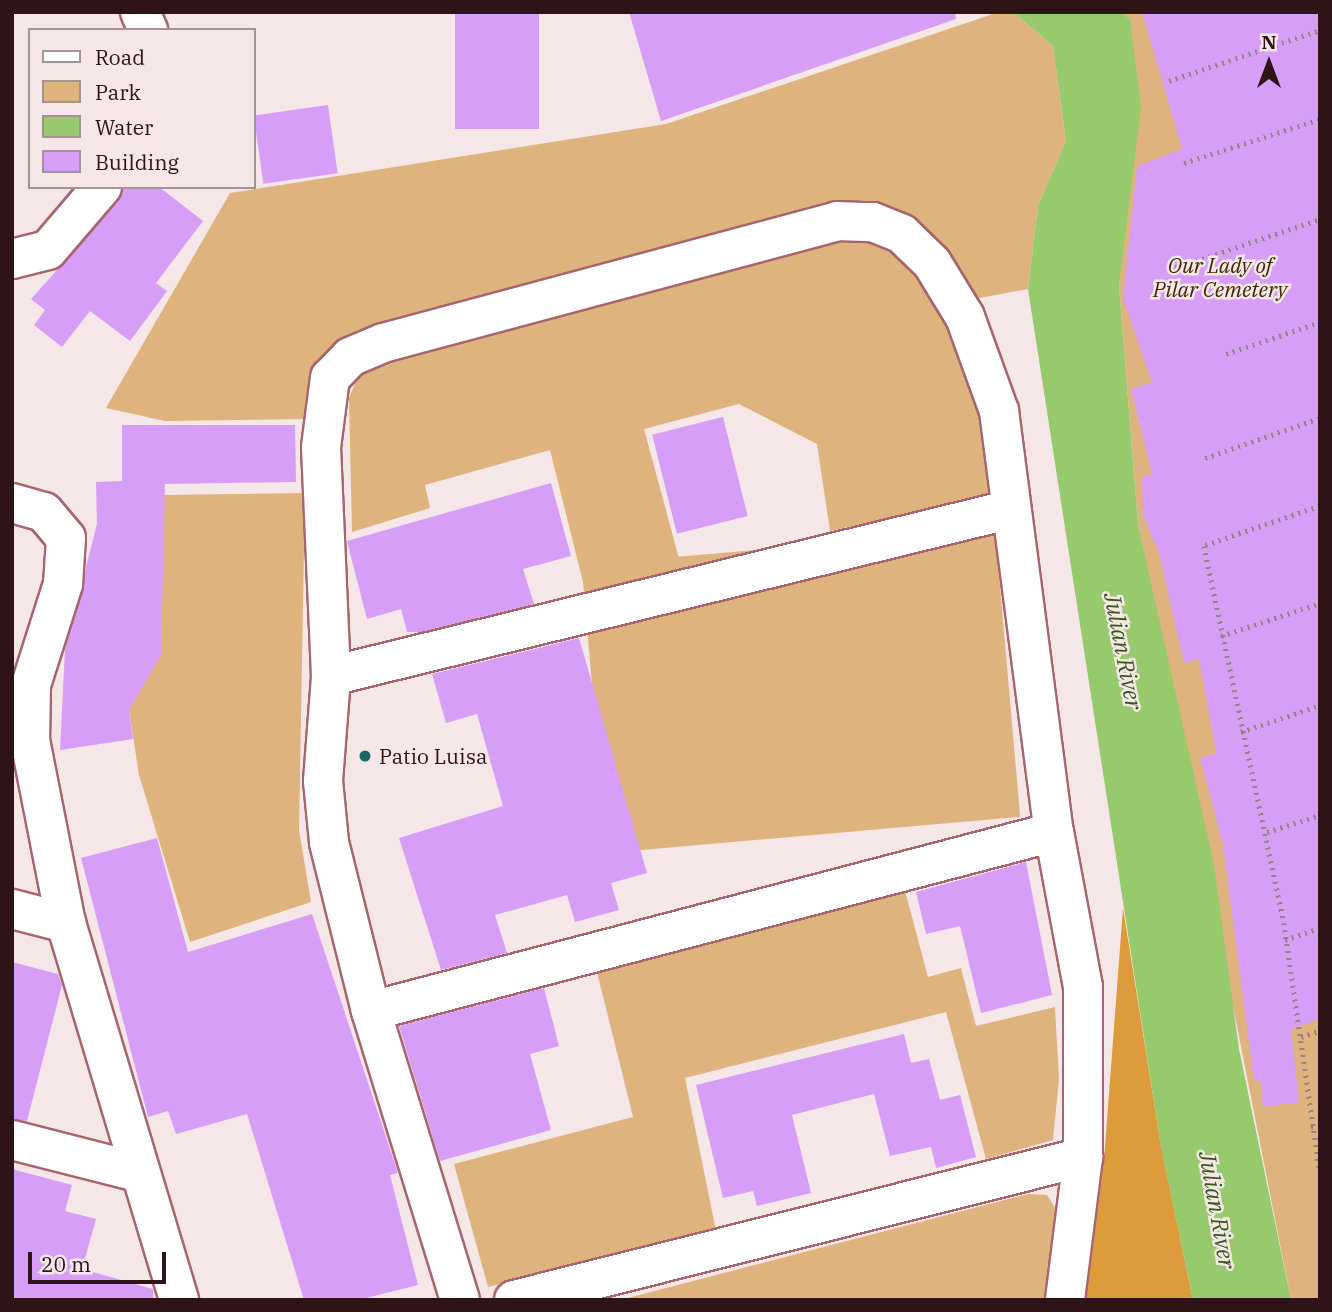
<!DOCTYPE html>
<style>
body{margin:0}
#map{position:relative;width:1332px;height:1312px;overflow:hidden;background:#f5e6e7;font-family:"IBM Plex Serif",serif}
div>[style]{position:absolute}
.green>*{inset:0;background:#deb37d;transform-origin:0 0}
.forest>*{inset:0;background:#dd9b3b}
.water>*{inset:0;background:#96ca6d}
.building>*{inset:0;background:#d69ef6;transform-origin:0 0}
.path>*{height:4.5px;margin-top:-2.25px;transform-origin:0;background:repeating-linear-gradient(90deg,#988486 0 2px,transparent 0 7px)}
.roads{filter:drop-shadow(2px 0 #a7656d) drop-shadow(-2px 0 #a7656d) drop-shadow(0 2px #a7656d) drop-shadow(0 -2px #a7656d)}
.street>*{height:38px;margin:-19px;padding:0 19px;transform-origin:19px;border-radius:19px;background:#fff}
.dots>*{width:19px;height:19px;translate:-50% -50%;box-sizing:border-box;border:4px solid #f5e6e7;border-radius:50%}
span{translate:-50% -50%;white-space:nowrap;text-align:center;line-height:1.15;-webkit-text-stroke:5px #f5e6e7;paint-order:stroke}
.park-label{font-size:21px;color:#412700;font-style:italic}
.poi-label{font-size:21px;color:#2e1417}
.left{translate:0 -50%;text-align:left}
.water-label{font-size:23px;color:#365717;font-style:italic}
.frame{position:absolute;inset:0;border:14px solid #2e1417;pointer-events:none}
.legend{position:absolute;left:28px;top:28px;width:228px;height:161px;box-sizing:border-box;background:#f5e6e7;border:2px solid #a59294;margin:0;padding:9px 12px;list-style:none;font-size:21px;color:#2e1417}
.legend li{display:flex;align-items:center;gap:14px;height:35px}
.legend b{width:35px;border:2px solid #a59294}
.north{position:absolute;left:1234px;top:28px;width:70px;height:70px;-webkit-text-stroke:5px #f5e6e7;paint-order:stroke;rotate:0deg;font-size:19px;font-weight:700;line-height:28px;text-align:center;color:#2e1417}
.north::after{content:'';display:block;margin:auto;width:24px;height:32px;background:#2e1417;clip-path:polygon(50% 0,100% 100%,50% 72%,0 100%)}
.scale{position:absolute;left:28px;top:1252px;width:138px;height:32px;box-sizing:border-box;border:4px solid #2e1417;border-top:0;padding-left:9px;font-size:21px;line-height:24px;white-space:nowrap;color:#2e1417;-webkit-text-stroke:5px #f5e6e7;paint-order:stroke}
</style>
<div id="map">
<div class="green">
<i style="clip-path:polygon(999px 12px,1013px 12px,1053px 46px,1066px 141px,1038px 206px,1028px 289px,974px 299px,873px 208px,369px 335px,307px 419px,165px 421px,106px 408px,230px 193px,666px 124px)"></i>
<i style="clip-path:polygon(1121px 12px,1320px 12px,1320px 1300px,1291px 1300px,1138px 525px,1119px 285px,1130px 19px)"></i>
<i style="clip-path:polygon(873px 240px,917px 264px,958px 329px,978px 395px,992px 495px,830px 531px,817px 444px,739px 404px,644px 429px,681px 566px,585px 590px,550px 450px,425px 485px,430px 508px,352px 532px,349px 398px,362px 367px,812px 245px)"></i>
<i style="clip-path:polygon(305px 493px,299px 830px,311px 902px,190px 942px,139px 775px,129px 710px,161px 654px,164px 495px)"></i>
<i style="left:995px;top:529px;width:289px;height:415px;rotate:85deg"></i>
<i style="clip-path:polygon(905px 891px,928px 977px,961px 968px,976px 1026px,1055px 1007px,1059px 1079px,1053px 1140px,986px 1159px,946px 1012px,685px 1078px,716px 1231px,488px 1287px,454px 1164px,633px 1117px,597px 972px)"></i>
<i style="clip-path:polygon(1028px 1194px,1047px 1195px,1057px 1211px,1045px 1300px,620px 1300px)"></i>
</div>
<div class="forest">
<i style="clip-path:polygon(1123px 908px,1161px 1146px,1193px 1300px,1086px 1300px,1104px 1160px)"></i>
</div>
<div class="water">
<i style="clip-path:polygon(1013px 12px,1121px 12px,1130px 19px,1141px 108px,1119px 285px,1138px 525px,1214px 865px,1239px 1049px,1291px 1300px,1193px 1300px,1161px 1147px,1028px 289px,1038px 206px,1066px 141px,1053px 46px)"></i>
</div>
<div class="building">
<i style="left:455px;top:12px;width:84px;height:117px"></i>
<i style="clip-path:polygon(629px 12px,955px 12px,956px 19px,661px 121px)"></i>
<i style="clip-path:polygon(1142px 12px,1320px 12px,1320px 1019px,1291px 1029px,1299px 1102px,1263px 1107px,1260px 1080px,1254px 1081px,1223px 845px,1200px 758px,1216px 753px,1199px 659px,1184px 663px,1159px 553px,1143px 515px,1142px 477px,1152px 474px,1131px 389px,1152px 382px,1123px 299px,1133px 205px,1137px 166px,1182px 149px)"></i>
<i style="left:328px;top:105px;width:69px;height:75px;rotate:82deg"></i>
<i style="clip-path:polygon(123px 187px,159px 187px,203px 221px,156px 283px,167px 291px,130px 341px,90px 311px,62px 347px,34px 325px,45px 310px,31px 299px,119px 201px)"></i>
<i style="left:723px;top:417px;width:102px;height:73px;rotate:76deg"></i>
<i style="clip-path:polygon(122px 425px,295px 425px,296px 482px,165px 484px,161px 655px,129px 710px,133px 739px,60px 750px,65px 649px,97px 524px,96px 482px,122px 481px)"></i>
<i style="clip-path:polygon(551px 483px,571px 556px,523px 569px,534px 604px,421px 632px,407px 632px,401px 609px,367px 619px,347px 541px)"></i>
<i style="clip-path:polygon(579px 638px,647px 873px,611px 883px,619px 910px,575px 922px,567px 895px,495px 915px,507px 953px,441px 970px,399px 838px,503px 806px,477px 714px,446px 723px,432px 674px)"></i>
<i style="clip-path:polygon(157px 838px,188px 952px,312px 914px,398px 1173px,390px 1175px,418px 1285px,358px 1300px,304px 1300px,247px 1114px,176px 1134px,168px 1111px,148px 1117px,81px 858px)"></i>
<i style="clip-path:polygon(1026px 862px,1052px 995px,981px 1013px,960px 926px,926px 934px,916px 892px)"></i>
<i style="clip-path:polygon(12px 962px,58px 974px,62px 985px,27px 1121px,12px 1119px)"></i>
<i style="clip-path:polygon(544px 988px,559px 1046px,530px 1054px,551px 1130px,440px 1161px,399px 1026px)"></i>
<i style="clip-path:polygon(904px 1034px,911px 1063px,929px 1059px,940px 1100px,960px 1095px,976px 1157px,936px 1168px,931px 1147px,890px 1156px,874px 1094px,792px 1115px,811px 1193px,757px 1206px,753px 1191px,723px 1198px,696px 1085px)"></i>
<i style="clip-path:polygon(12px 1169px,72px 1185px,65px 1211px,96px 1219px,82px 1269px,153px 1289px,153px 1300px,12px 1300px)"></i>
</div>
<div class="path">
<i style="left:1169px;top:81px;width:159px;rotate:-18.7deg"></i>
<i style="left:1184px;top:163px;width:143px;rotate:-17.9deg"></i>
<i style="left:1169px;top:270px;width:159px;rotate:-18.7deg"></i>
<i style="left:1226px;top:354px;width:99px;rotate:-18.8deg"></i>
<i style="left:1205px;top:458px;width:122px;rotate:-19.2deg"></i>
<i style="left:1320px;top:506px;width:123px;rotate:161deg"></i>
<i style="left:1204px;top:546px;width:385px;rotate:78deg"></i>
<i style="left:1284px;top:923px;width:252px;rotate:81.8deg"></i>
<i style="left:1221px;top:636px;width:104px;rotate:-18.4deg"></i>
<i style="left:1241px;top:732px;width:83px;rotate:-18.9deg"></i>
<i style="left:1267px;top:832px;width:56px;rotate:-17.8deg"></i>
<i style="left:1285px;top:940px;width:37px;rotate:-19deg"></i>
<i style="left:1301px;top:1037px;width:20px;rotate:-18deg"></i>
<i style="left:1311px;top:1127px;width:9px;rotate:-13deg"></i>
</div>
<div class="roads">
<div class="street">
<i style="left:140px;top:12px;width:20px;rotate:66deg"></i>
<i style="left:12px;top:259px;width:37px;rotate:-14deg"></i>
<i style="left:48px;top:250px;width:83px;rotate:-49.4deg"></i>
<i style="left:12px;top:503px;width:33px;rotate:16deg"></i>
<i style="left:44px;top:512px;width:34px;rotate:50deg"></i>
<i style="left:66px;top:538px;width:46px;rotate:93.7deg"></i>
<i style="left:63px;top:584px;width:106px;rotate:107.6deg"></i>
<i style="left:31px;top:685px;width:55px;rotate:91deg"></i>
<i style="left:30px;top:740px;width:187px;rotate:78.9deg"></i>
<i style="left:66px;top:923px;width:394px;rotate:73.3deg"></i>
<i style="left:331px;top:676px;width:697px;rotate:-13.78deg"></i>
<i style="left:12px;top:909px;width:56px;rotate:14.5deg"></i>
<i style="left:371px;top:1011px;width:706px;rotate:-14.69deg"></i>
<i style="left:12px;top:1140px;width:130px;rotate:14.3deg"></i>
<i style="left:460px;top:1300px;width:302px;rotate:-107.1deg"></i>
<i style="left:371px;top:1011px;width:174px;rotate:-104deg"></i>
<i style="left:329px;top:842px;width:61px;rotate:-95.6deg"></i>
<i style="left:323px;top:781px;width:105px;rotate:-85.6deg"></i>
<i style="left:331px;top:676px;width:229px;rotate:-92.5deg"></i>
<i style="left:321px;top:447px;width:70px;rotate:-82.6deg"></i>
<i style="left:330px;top:378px;width:29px;rotate:-46deg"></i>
<i style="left:350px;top:357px;width:36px;rotate:-23deg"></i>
<i style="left:383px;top:343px;width:470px;rotate:-15deg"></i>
<i style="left:837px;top:221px;width:36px;rotate:2deg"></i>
<i style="left:873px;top:222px;width:31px;rotate:22deg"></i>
<i style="left:902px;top:234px;width:42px;rotate:44deg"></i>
<i style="left:932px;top:263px;width:63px;rotate:58.6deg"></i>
<i style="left:965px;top:317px;width:100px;rotate:70.1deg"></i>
<i style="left:999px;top:411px;width:425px;rotate:82.6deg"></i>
<i style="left:1054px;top:832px;width:158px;rotate:79.4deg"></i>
<i style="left:1083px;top:987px;width:170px;rotate:90deg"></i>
<i style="left:1083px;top:1157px;width:144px;rotate:97.2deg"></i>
<i style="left:514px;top:1300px;width:587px;rotate:-14.11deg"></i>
</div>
</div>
<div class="dots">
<i style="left:365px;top:756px;background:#196765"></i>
</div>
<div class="park-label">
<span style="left:1220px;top:277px">Our Lady of<br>Pilar Cemetery</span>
</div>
<div class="poi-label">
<span class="left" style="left:379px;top:756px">Patio Luisa</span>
</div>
<div class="water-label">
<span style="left:1124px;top:651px;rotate:79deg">Julian River</span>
<span style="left:1218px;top:1210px;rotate:80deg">Julian River</span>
</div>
<div class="frame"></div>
<ul class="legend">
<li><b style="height:9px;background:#fff"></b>Road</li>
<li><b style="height:19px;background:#deb37d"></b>Park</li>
<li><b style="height:19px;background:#96ca6d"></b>Water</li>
<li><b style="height:19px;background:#d69ef6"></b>Building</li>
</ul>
<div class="north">N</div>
<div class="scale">20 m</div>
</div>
